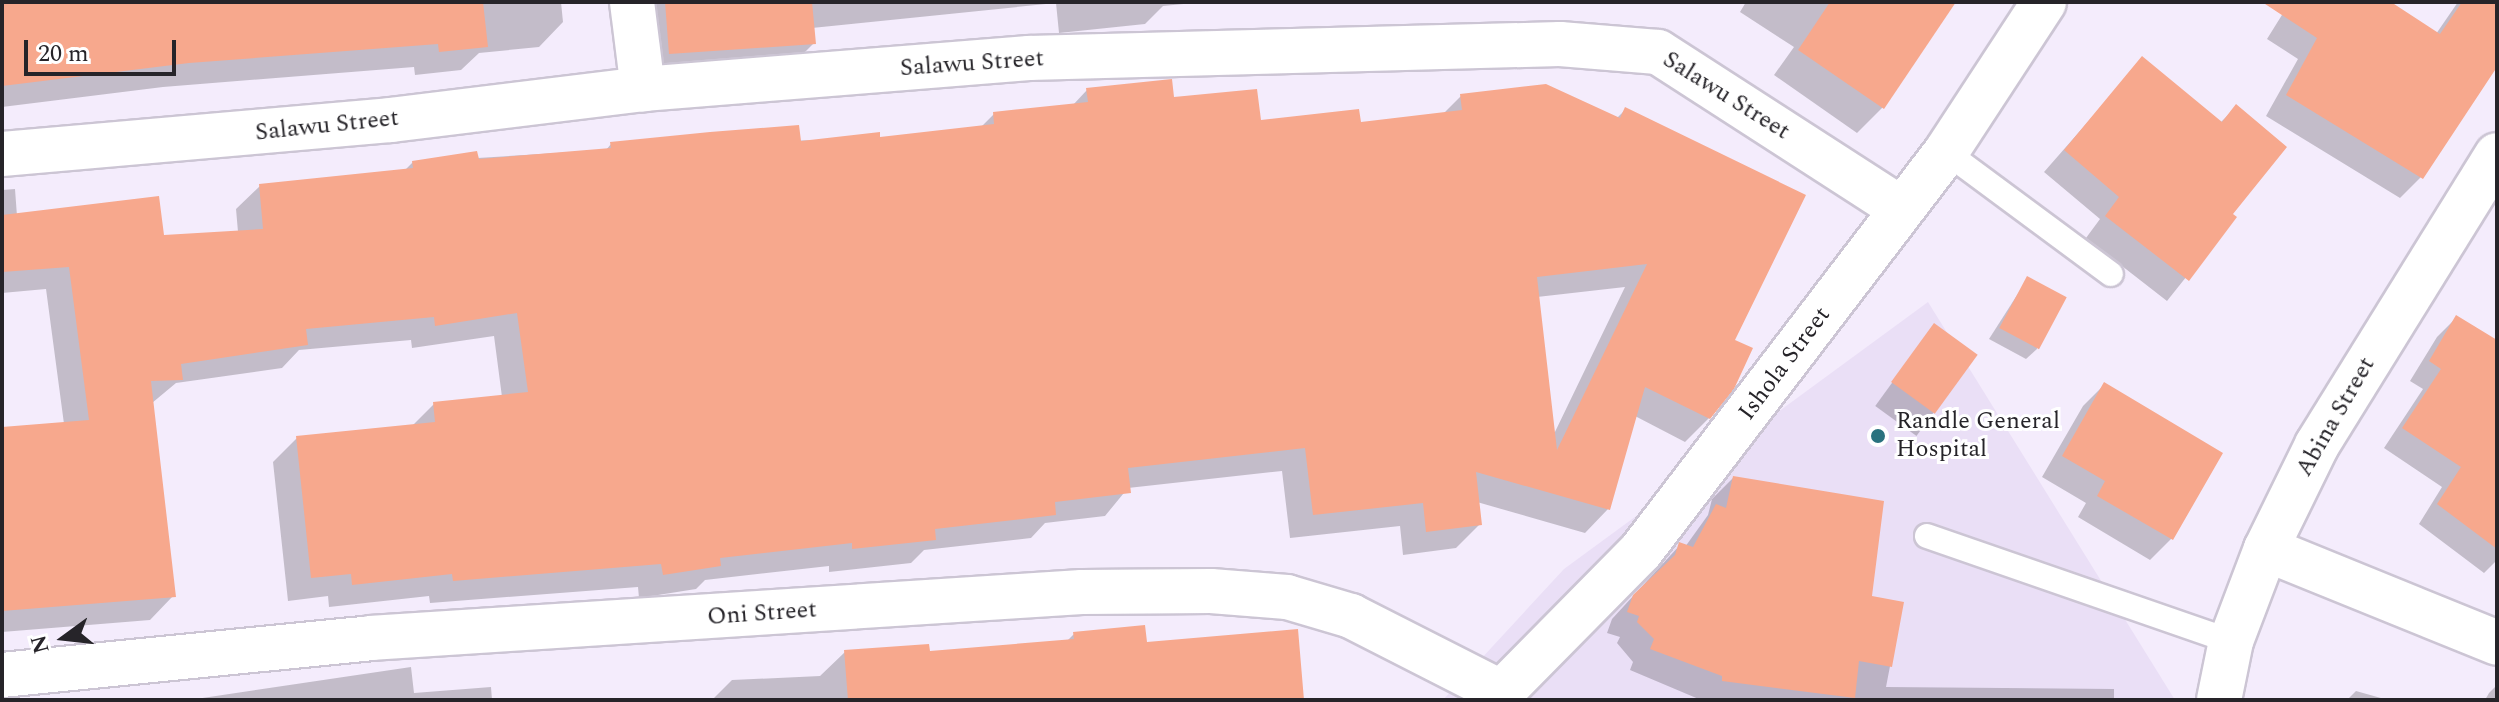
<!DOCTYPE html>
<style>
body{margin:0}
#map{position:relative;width:2499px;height:702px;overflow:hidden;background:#f4ecfc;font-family:Spectral,serif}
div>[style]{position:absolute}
.built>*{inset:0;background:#eadff6}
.shadow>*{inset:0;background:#0003;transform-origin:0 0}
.building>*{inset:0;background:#f7a88d;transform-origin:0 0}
.roads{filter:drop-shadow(2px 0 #ccc5d4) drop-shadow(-2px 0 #ccc5d4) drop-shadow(0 2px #ccc5d4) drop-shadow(0 -2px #ccc5d4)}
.lane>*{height:24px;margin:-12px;padding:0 12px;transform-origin:12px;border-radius:12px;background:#fff}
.street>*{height:44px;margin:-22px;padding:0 22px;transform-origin:22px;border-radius:22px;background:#fff}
.dots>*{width:22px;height:22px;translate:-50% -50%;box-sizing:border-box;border:4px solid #fff;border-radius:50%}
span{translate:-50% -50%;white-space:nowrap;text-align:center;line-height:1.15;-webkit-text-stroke:6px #fff;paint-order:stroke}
.street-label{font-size:24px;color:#262429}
.poi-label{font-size:24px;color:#262429}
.left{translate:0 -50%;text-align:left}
.frame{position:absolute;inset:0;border:4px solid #262429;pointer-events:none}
.north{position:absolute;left:24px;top:598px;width:80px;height:80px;-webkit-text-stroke:6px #fff;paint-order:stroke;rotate:255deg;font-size:22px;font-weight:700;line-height:32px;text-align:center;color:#262429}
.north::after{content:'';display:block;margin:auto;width:28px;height:36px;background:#262429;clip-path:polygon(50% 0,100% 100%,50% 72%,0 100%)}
.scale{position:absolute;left:24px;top:40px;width:152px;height:36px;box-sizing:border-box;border:4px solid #262429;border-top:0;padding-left:10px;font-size:24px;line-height:28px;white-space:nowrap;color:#262429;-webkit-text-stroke:6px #fff;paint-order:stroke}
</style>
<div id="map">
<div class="built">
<i style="clip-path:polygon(1928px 302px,2175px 700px,1443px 700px,1564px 569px)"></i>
</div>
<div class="shadow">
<i style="clip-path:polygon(2px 2px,561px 2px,563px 22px,539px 47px,479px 53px,461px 70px,415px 75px,414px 67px,163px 87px,2px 107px)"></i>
<i style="clip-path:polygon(637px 2px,1204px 2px,1163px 6px,1145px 24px,1059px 33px,1056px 3px,812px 28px,814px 43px,787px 70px,643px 80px)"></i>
<i style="clip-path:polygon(1746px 2px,1954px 2px,1882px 108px,1857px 133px,1774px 75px,1794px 47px,1740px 12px)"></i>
<i style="clip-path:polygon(2290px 2px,2387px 2px,2436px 34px,2458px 2px,2497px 2px,2497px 48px,2421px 177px,2400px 198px,2266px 116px,2298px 59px,2267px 39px)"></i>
<i style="clip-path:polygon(2143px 59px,2220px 123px,2236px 107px,2230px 214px,2234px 217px,2167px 301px,2086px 238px,2100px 219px,2044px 172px)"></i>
<i style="clip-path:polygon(evenodd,1087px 90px,1172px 100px,1259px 122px,1359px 124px,1443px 114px,1461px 96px,1617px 118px,1625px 110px,1733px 341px,1709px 418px,1685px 442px,1635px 416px,1608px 509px,1585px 533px,1477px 502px,1480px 524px,1456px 548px,1403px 555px,1400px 526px,1290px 538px,1282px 471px,1128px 488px,1105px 516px,1045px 523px,1031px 538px,924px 550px,911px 563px,829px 572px,829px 566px,705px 580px,696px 589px,639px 598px,638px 587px,430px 603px,429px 596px,329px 607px,328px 596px,288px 601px,273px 462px,297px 438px,412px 426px,434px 404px,502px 397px,494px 336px,412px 348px,411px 340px,299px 350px,282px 368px,176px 383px,152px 403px,173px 596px,150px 620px,2px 632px,2px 429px,64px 424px,46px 289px,2px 293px,2px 190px,15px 189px,17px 216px,162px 237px,238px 232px,236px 209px,260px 186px,404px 171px,413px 162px,606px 150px,611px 144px,878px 139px,981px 127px,994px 114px,1072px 106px,1087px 90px,1625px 287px,1553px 436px,1537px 297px,1625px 287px)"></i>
<i style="clip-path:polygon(2028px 278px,2037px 349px,2026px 359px,1989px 339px)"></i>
<i style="clip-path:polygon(2457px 317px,2497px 343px,2497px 560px,2484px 573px,2419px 524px,2442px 487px,2384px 448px,2423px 389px,2410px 381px,2437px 337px)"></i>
<i style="left:1934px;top:325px;width:51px;height:100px;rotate:36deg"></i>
<i style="clip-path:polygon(2104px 385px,2220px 454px,2171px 539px,2150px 560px,2078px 517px,2086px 503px,2042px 477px,2083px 406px)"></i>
<i style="clip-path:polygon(1733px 478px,1869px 598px,1902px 604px,1886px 687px,2114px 689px,2114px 700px,1701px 700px,1630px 670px,1633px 662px,1617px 643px,1620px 637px,1607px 633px,1612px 619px,1680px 545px,1685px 547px,1708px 515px,1712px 499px)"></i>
<i style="clip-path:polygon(1074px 634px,1145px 644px,1302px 700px,712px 700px,732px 680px,820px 676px,845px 652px,928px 653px,1066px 642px)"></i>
<i style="clip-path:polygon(411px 667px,414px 693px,491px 687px,492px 700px,189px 700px)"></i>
<i style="clip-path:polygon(2497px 685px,2497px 700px,2485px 700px,2489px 693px)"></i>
<i style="clip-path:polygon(2356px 691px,2388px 700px,2347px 700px)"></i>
</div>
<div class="building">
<i style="clip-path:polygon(2px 2px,483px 2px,488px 47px,439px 52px,438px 44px,189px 63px,2px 86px)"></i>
<i style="clip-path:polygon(665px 2px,812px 2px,816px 44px,669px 54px)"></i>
<i style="clip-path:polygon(1830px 2px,1956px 2px,1884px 109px,1798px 50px)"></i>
<i style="clip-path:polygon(2262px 2px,2391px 2px,2440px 34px,2462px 2px,2497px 2px,2497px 67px,2423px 179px,2286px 95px,2317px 38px)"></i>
<i style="clip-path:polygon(2142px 56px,2222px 122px,2236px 104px,2287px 147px,2233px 214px,2237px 217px,2189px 281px,2105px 216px,2119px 197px,2064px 150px)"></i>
<i style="clip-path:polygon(evenodd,1172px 79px,1174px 97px,1257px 89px,1261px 120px,1359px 109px,1361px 122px,1462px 110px,1460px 94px,1546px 84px,1620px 118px,1625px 107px,1806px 195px,1735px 340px,1753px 348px,1734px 389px,1710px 419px,1645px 387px,1610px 510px,1476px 472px,1482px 525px,1426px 532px,1423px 503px,1313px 515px,1305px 448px,1128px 468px,1131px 493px,1055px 502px,1056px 515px,935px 529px,936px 540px,852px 549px,852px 543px,720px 558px,721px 566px,663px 575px,661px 564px,453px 581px,452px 574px,352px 585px,351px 574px,311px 578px,296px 436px,435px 422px,433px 402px,528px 392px,517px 313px,435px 326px,434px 317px,306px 329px,308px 345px,181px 364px,183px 380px,151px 381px,176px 597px,2px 611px,2px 427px,89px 420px,69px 267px,2px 272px,2px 215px,159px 196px,164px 235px,263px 229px,259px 184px,413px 168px,412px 161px,477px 151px,479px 159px,611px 148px,610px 142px,710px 132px,799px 125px,801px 141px,880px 132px,880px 137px,994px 124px,993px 112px,1088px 102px,1086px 88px,1172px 79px,1647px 264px,1557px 450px,1537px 277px,1647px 264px)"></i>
<i style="left:2027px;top:276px;width:45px;height:59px;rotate:28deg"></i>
<i style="clip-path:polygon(2456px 315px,2497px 340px,2497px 549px,2437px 504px,2461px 467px,2402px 428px,2441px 369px,2429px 361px)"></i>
<i style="left:1934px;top:323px;width:54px;height:73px;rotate:36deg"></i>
<i style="clip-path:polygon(2104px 382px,2223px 453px,2173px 540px,2097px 496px,2105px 481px,2062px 456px)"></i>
<i style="clip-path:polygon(1733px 476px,1884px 501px,1872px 596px,1904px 602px,1892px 667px,1859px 661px,1855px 698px,1722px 681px,1722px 676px,1650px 649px,1654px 639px,1637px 622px,1639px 616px,1627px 612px,1633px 595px,1675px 555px,1679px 542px,1693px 547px,1716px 504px,1726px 508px)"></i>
<i style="clip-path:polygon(1145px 625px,1147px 642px,1298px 629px,1304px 700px,848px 700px,844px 650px,929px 644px,930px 651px,1074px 639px,1073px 632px)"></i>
</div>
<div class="roads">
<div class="lane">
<i style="left:1946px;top:152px;width:205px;rotate:36.5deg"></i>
<i style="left:1927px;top:536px;width:322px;rotate:19.1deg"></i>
</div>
<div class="street">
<i style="left:632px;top:2px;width:88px;rotate:82.8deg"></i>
<i style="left:2px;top:154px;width:390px;rotate:-5deg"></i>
<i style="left:391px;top:120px;width:254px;rotate:-7deg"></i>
<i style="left:643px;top:89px;width:387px;rotate:-4.6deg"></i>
<i style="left:1029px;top:58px;width:531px;rotate:-1.51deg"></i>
<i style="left:1560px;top:44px;width:98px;rotate:4.7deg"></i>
<i style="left:1658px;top:52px;width:288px;rotate:32.8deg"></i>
<i style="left:2266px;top:549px;width:249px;rotate:22.1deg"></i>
<i style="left:2px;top:675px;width:370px;rotate:-5.7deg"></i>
<i style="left:370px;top:638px;width:713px;rotate:-3.7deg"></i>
<i style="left:1082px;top:592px;width:129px;rotate:-0.4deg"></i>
<i style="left:1211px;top:591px;width:76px;rotate:4.5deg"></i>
<i style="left:1287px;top:597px;width:67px;rotate:16.5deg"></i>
<i style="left:1351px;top:616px;width:169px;rotate:27deg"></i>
<i style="left:1494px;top:700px;width:209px;rotate:-45.4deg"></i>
<i style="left:1641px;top:551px;width:502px;rotate:-52.61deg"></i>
<i style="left:1946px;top:152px;width:179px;rotate:-56.8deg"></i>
<i style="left:2219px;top:700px;width:60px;rotate:-78.5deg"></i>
<i style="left:2231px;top:641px;width:98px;rotate:-69.2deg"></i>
<i style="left:2266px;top:549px;width:116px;rotate:-63.9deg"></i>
<i style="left:2317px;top:445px;width:341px;rotate:-58.2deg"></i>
</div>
</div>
<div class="dots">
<i style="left:1878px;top:436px;background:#2a727e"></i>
</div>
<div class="street-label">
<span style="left:972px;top:64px;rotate:-4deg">Salawu Street</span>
<span style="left:1726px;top:96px;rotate:32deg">Salawu Street</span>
<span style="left:327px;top:126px;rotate:-6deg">Salawu Street</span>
<span style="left:1785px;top:364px;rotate:-53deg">Ishola Street</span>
<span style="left:2336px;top:417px;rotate:-60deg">Abina Street</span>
<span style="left:762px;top:614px;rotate:-4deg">Oni Street</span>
</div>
<div class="poi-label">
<span class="left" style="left:1896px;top:436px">Randle General<br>Hospital</span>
</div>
<div class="frame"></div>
<div class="north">N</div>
<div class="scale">20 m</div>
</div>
